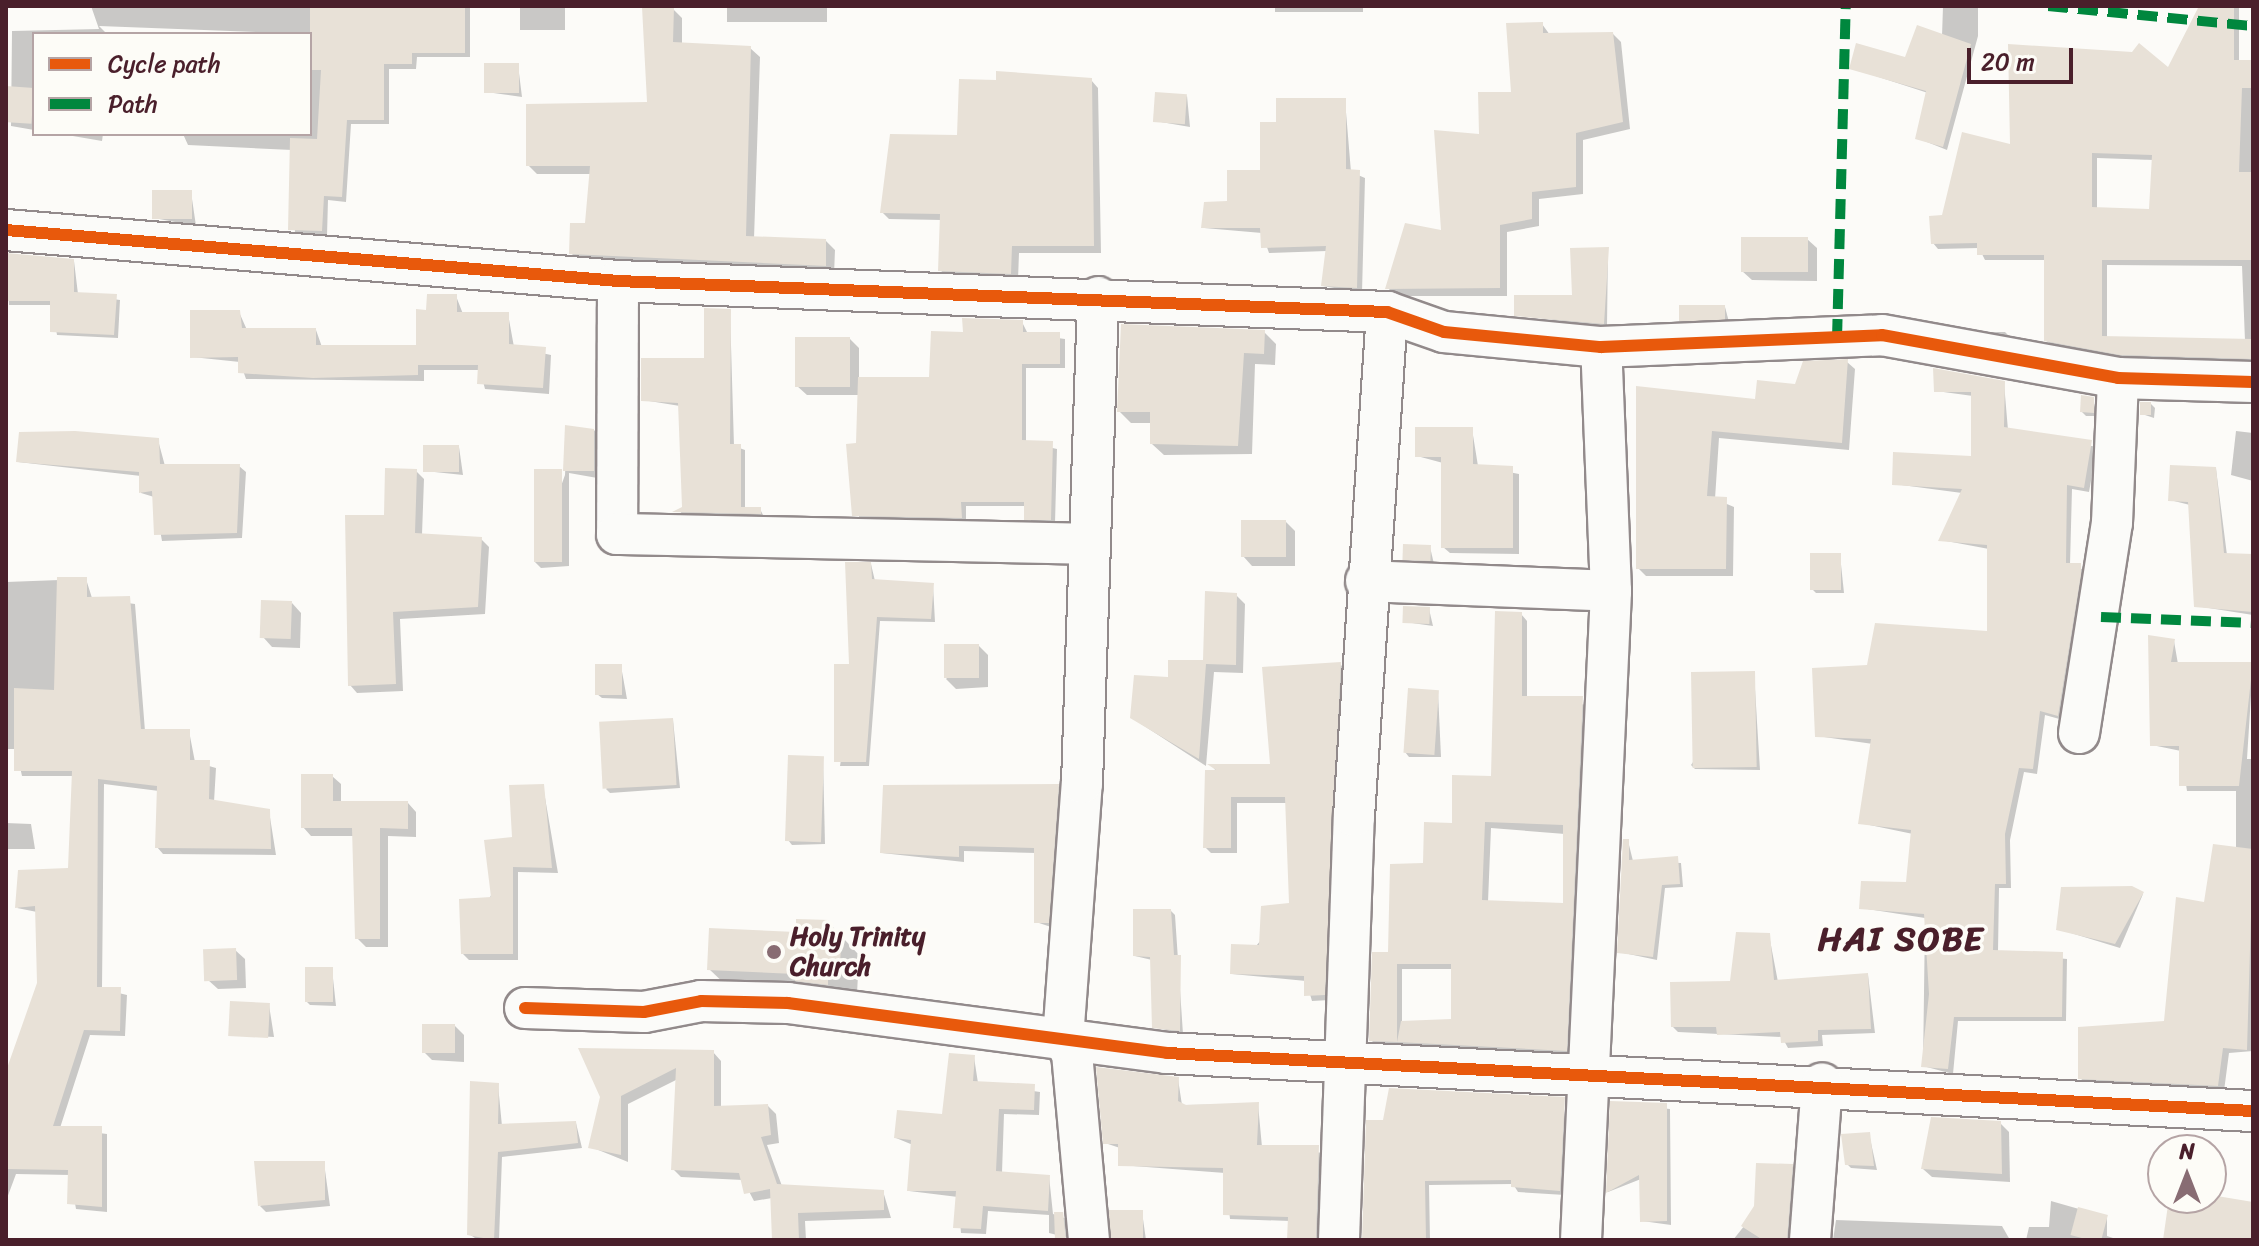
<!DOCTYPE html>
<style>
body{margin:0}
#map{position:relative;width:2259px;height:1246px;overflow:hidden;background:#fcfbf8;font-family:Sriracha,sans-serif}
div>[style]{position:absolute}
.shadow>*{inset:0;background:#0003;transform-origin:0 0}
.building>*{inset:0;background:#e8e1d7;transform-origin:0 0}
.roads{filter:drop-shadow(2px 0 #928a8b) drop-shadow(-2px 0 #928a8b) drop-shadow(0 2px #928a8b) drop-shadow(0 -2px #928a8b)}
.street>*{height:40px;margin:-20px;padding:0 20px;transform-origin:20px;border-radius:20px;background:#fbfbf9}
.quiet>*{height:10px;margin-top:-5px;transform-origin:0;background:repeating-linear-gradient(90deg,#00873e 0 20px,transparent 0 30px)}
.cycleway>*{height:12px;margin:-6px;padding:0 6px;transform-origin:6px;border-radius:6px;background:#e8590c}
.dots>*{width:22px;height:22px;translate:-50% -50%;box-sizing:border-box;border:4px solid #fdfcf7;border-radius:50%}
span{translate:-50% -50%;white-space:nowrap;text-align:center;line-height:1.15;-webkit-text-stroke:7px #fdfcf7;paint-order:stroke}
.poi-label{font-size:26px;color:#4a1f2b;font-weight:700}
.left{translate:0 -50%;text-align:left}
.district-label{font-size:34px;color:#4a1f2b;font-weight:700;letter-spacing:2px}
.frame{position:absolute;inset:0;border:8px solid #4a1f2b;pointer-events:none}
.legend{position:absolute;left:32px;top:32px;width:280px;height:104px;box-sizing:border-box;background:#fdfcf7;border:2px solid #b5a4a5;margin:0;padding:10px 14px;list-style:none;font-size:24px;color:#4a1f2b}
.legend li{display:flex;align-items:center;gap:16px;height:40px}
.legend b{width:40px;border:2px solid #b5a4a5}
.north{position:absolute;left:2147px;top:1134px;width:80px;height:80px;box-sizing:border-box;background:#fdfcf7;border:2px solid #b5a4a5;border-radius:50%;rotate:0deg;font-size:22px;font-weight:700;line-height:32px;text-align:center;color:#4a1f2b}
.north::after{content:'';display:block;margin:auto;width:28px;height:36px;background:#886c73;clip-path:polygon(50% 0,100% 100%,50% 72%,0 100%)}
.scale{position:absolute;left:1967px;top:48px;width:106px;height:36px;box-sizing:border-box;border:4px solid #4a1f2b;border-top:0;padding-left:10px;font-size:24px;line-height:28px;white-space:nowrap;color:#4a1f2b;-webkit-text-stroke:6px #fdfcf7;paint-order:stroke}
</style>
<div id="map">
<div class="shadow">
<i style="clip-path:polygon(91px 6px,470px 6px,470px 57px,417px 57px,416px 69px,389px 69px,389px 124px,351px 124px,346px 202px,328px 200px,327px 236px,295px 234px,292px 150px,188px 145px,183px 134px,310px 134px,310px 34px,99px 26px,107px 34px,34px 34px,34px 130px,11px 126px,12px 31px,99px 29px)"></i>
<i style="left:520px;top:6px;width:45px;height:24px"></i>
<i style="left:727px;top:6px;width:100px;height:16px"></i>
<i style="left:1275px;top:6px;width:88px;height:6px"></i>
<i style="clip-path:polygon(1943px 6px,1978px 6px,1978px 36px,1947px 150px,1917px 138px,1928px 93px,1851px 68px,1907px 60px,1942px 36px)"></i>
<i style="clip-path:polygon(evenodd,2201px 6px,2239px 6px,2239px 60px,2253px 60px,2253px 366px,2128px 360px,2052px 346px,2046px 340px,2046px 260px,1985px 260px,1979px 248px,1938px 249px,1933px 243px,1944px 217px,2012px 147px,2169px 70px,2201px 6px,2097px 158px,2154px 160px,2150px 211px,2097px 210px,2097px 158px,2201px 6px,2107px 265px,2242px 266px,2245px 341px,2107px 339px,2107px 265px)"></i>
<i style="clip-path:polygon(673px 9px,682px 18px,682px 45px,750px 48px,760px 57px,754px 239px,826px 241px,835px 250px,834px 275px,580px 262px,571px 253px,587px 225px,591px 174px,537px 174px,528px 165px,649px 104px)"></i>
<i style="clip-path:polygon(1542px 24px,1550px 35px,1613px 34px,1621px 42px,1630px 129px,1583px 140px,1583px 194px,1539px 199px,1539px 226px,1507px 232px,1507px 296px,1395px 296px,1388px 288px,1443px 233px,1482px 136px,1513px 94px)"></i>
<i style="clip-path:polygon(518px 65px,522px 97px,486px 92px)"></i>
<i style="clip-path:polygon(1091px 80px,1098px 88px,1101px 253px,1019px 253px,1018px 280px,948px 277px,940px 270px,941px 220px,889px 219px,882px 212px,959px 137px)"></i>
<i style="clip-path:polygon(1187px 96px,1190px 127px,1155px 121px)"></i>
<i style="clip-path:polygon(1345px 100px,1351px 172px,1365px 178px,1362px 293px,1323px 286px,1327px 251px,1269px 253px,1262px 233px,1204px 228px,1262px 172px,1278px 124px)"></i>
<i style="clip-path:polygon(61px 134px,103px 134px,102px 141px)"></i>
<i style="clip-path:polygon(191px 192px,196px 226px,154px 218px)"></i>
<i style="clip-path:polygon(1807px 239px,1817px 248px,1817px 281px,1752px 280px,1742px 271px)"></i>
<i style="clip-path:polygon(1608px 249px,1607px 327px,1516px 315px,1574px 297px)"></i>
<i style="clip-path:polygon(7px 255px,74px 261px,78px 294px,120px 300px,118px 338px,57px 335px,52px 305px,9px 305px)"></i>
<i style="clip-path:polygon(456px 296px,463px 314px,508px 314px,514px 347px,551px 355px,549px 394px,485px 389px,480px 370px,424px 370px,424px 381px,246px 379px,240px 362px,192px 357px,239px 312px,247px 330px,316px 330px,322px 347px,418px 347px,428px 312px)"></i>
<i style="clip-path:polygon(1725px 307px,1729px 322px,1681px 320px)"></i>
<i style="clip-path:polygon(730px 311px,734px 446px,745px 450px,745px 509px,760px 509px,764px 517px,678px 516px,684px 509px,680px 406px,643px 400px,706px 360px)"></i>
<i style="clip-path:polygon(1022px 322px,1028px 334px,1065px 339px,1065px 368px,1026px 368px,1026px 442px,1057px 449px,1055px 524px,1032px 524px,1026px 506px,966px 506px,966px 523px,859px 520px,859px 395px,807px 395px,797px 386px,850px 339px,859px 348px,859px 379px,931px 379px,965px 334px)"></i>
<i style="clip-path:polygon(1264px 332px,1276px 344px,1275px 365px,1255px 364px,1252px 454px,1164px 455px,1152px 444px,1152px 423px,1131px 423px,1119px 411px)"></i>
<i style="clip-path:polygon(1987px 332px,2005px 332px,2010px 337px,1989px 333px)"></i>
<i style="clip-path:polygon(1847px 362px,1855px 369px,1849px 450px,1719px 438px,1715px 499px,1734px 507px,1733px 576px,1646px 576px,1638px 568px,1638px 388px,1757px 401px)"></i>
<i style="clip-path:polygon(2004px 383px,2008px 430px,2097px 447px,2089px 492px,2072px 489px,2070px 565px,2085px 570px,2063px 720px,2045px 715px,2037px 774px,2024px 772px,2010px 840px,2011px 888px,1999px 888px,1998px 952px,2067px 959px,2066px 1021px,1958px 1021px,1953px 1074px,1923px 1066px,1925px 918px,1861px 908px,1908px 884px,1913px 834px,1860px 823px,1873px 744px,1817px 736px,1869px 667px,1989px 633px,1989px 549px,1941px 540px,1962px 493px,1894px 484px,1973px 458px,1973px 396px,1936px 391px)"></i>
<i style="clip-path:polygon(2093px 399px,2097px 416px,2086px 416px,2082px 412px)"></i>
<i style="clip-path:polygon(2151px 404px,2155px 408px,2154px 418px,2142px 414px)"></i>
<i style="clip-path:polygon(567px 427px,594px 430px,603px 440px,603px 479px,569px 473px,569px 566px,541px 568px,534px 561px,565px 475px)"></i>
<i style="clip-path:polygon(1472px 429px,1478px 466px,1519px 474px,1519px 554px,1450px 553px,1443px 547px,1443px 463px,1417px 456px)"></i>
<i style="clip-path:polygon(2236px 431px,2253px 433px,2253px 481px,2231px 475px)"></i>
<i style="clip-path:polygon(158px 440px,165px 466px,239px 466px,246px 472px,242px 538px,162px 541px,154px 497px,141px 493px,141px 476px,18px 462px)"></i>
<i style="clip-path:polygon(459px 447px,463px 475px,425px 471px)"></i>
<i style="clip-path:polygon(2216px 469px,2227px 555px,2253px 558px,2253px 615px,2196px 606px,2190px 505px,2170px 500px)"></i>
<i style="clip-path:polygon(416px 471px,424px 479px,422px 535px,481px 539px,489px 547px,485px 614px,400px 619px,403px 691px,357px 693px,350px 685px,385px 517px)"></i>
<i style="clip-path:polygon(1286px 522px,1295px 531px,1295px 566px,1252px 566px,1243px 556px)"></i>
<i style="clip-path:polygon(1430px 547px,1434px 564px,1405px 559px)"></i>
<i style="clip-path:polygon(1840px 555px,1844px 593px,1816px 593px,1812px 589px)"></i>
<i style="clip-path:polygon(871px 564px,875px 581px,933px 585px,935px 622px,880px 621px,869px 766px,840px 766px)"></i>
<i style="clip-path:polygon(86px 579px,92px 598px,135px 604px,145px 731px,189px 731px,195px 762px,216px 768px,214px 802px,269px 811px,276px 855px,163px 854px,157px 847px,159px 791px,104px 784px,102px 989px,127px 995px,125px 1036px,90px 1035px,60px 1128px,107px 1134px,107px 1212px,76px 1209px,70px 1175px,16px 1174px,6px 1201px,6px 1079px,39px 983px,37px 912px,17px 908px,70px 870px,73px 776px,22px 776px,16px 749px,6px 749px,6px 582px)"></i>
<i style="clip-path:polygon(1236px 595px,1245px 604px,1243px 673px,1214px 672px,1206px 766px,1132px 718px,1170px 679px,1205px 662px)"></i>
<i style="clip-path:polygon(292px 603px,301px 613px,300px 648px,272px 647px,263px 637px)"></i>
<i style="clip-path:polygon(1429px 609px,1433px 626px,1405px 622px)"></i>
<i style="clip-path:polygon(evenodd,1521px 614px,1527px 621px,1527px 698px,1588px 705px,1572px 1057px,1377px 1046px,1371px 1040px,1425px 865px,1493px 778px,1521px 614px,1491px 828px,1565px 834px,1564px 905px,1488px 902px,1491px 828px,1521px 614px,1402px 969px,1453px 969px,1453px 1021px,1402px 1023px,1402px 969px)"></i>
<i style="clip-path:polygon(2174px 641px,2178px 664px,2253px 664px,2247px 759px,2253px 759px,2253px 1051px,2229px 1053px,2224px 1091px,2087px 1084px,2080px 1078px,2166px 1023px,2205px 904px,2236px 849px,2236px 791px,2187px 791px,2181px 751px,2152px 745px)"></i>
<i style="clip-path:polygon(979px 646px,988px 655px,988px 687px,956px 689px,946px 679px)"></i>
<i style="clip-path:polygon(1340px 664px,1346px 670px,1330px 1000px,1312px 1001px,1306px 981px,1232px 974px,1291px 905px,1288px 803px,1237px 803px,1237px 853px,1211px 853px,1205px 847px,1217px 772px,1212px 766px,1272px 766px)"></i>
<i style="clip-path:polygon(621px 666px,627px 699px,602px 698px,597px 694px)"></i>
<i style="clip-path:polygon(1754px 673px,1760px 770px,1695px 769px,1691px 765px)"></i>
<i style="clip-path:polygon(1438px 692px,1441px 757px,1409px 757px,1405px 752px)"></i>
<i style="clip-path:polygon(673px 720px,680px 788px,610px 793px,606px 789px)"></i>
<i style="clip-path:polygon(823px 758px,825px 844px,792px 845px,788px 840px)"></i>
<i style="clip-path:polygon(332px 776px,341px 784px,341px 803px,408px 803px,416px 812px,416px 837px,388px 836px,388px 947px,366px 947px,357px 938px,354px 836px,311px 836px,303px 827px)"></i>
<i style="clip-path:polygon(543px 786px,558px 873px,518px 872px,518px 960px,469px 960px,463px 954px)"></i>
<i style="clip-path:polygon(1058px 786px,1064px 791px,1054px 928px,1036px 922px,1036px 853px,964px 851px,964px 862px,882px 853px)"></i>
<i style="clip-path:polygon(6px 823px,31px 824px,35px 849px,6px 849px)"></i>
<i style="clip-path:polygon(1628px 841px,1633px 861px,1681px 863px,1683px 887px,1665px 888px,1657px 960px,1619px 952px)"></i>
<i style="clip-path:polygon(2143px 894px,2120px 948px,2058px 929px)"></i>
<i style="clip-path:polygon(1171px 911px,1175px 915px,1183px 1034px,1154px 1027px,1152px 960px,1135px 956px)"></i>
<i style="clip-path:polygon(828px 922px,859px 955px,857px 994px,728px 987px,709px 969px)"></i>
<i style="clip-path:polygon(1769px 935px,1778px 982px,1868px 975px,1875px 1033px,1822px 1035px,1823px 1046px,1788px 1048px,1782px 1037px,1678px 1032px,1673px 1027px,1732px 983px)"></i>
<i style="clip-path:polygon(235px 950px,245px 959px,246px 988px,218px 989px,208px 980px)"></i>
<i style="clip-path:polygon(332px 969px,336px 1006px,310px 1005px,306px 1001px)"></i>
<i style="clip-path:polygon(269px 1005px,274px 1037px,232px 1035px)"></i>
<i style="clip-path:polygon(455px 1026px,464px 1035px,464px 1062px,432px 1060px,423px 1051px)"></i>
<i style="clip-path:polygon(713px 1052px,721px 1061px,721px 1108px,768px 1106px,776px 1114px,779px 1143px,767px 1145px,782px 1186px,883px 1191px,891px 1218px,805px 1221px,806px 1240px,774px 1240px,772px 1198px,754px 1201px,743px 1180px,681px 1177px,673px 1169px,678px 1079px,628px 1104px,628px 1162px,591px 1147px,603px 1097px)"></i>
<i style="clip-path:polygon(974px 1057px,978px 1083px,1040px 1092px,1039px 1115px,1004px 1114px,1002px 1173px,1049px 1176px,1053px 1214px,1067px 1219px,1069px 1238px,1049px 1233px,1049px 1215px,988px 1211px,986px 1234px,961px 1233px,958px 1197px,909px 1191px,913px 1145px,896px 1138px,944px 1116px)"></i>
<i style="clip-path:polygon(1178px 1079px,1182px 1105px,1258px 1104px,1262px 1147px,1324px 1153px,1321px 1240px,1289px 1240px,1290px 1221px,1230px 1219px,1225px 1173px,1120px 1165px,1120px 1148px,1105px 1143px)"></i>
<i style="clip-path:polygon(498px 1085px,502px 1126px,576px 1123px,582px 1148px,502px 1157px,499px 1240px,478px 1240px,469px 1234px)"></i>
<i style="clip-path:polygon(1564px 1099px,1565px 1195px,1518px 1192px,1513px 1184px,1429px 1185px,1430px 1240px,1364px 1240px,1368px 1122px)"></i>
<i style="clip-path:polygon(1612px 1103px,1670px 1109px,1671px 1225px,1642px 1221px,1641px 1179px,1608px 1192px)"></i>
<i style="clip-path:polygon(2000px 1123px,2009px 1132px,2010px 1182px,1932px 1177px,1923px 1169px)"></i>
<i style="clip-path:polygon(1869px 1134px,1877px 1170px,1851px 1168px,1847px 1164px)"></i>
<i style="clip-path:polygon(324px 1163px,330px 1206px,266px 1212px,260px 1206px)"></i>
<i style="clip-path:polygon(1792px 1166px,1799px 1173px,1794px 1240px,1733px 1240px)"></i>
<i style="clip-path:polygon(2051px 1201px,2107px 1217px,2107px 1236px,2119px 1240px,2026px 1240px,2029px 1227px,2049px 1227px)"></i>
<i style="clip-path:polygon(1142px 1212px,1146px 1240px,1117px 1240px)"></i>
<i style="clip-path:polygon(1836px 1220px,2002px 1226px,2010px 1240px,1833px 1240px)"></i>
</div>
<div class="building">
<i style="clip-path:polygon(310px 6px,465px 6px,465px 53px,412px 53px,412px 64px,384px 64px,384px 120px,347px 120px,342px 197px,324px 196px,322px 231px,288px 230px,290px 138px,317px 139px,321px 70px,310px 70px)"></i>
<i style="clip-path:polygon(evenodd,2199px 6px,2234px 6px,2234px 60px,2253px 60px,2253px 88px,2242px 88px,2239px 172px,2253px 172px,2253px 260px,2102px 260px,2102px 336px,2253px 339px,2253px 359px,2120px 355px,2044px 341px,2044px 255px,1977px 255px,1977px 243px,1931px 244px,1929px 216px,1942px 215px,1962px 132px,2010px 144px,2008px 44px,2132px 52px,2139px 43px,2168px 67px,2199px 6px,2092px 153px,2152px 155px,2149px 209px,2092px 207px,2092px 153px)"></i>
<i style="clip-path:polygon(642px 7px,674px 7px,673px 42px,751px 46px,746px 236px,826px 239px,826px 266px,569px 254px,570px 223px,585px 223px,590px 166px,526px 166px,526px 104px,647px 102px)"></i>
<i style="clip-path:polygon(1543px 22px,1543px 33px,1613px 32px,1623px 122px,1576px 133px,1576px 187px,1532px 192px,1532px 219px,1500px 225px,1500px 288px,1385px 289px,1405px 223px,1441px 230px,1434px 130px,1479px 134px,1478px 92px,1511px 92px,1506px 23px)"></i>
<i style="clip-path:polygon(1917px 25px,1971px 44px,1943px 147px,1915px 139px,1926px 91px,1849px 69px,1856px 43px,1905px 57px)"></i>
<i style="left:484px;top:63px;width:35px;height:30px"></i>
<i style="clip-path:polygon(996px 71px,1092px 78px,1094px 246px,1012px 246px,1011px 274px,938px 271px,940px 214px,880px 213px,890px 134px,957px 135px,959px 79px,996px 80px)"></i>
<i style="left:6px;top:86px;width:28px;height:36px;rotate:4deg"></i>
<i style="left:1155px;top:92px;width:32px;height:30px;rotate:4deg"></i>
<i style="clip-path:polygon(1276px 98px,1346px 98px,1346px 169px,1360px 170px,1357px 288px,1321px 286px,1326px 246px,1261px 248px,1260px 228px,1201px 228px,1204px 202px,1227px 201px,1227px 170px,1260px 170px,1260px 122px,1276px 122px)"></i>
<i style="left:152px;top:190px;width:40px;height:29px"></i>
<i style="left:1741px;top:237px;width:67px;height:35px"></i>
<i style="clip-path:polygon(1609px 247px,1604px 324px,1514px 316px,1514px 295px,1572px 295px,1570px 248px)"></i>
<i style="clip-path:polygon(6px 253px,74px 259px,74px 292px,117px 294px,114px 335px,50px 332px,50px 301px,6px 301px)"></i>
<i style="clip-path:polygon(427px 294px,457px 294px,457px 312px,509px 312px,509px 344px,546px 347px,543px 388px,477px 384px,478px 365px,418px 365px,418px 375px,313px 378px,238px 373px,238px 357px,190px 358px,190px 310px,240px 310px,242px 328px,316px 328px,316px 345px,416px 345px,416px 309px,426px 310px)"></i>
<i style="left:1679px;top:305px;width:46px;height:16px"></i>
<i style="clip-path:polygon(704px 308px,731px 309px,730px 444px,741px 444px,741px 507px,761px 507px,761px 514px,672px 512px,682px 507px,678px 403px,641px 401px,641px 358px,704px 358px)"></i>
<i style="clip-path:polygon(962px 318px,1023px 320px,1023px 332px,1060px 332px,1060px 364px,1022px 364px,1022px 440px,1053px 441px,1051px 520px,1024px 520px,1024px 502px,961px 502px,962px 518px,852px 516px,846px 444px,856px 443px,858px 377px,929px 377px,931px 331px,963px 332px)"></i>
<i style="clip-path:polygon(1121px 324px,1265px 330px,1264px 354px,1244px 353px,1238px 446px,1150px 444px,1150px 412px,1117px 412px)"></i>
<i style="left:795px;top:337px;width:55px;height:50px"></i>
<i style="clip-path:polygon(1848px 359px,1842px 443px,1712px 431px,1707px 496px,1727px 497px,1726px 569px,1636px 569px,1636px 386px,1755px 399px,1757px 380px,1795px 384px,1803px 361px)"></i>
<i style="clip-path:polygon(1933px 368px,2005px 381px,2004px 427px,2092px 440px,2084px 488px,2067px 485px,2066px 563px,2081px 563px,2081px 574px,2058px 716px,2040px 711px,2033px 769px,2019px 768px,2005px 834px,2006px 884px,1995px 884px,1993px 950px,2063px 952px,2062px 1017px,1954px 1017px,1948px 1069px,1921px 1067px,1929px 994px,1924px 914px,1859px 909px,1861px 881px,1906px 882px,1911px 830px,1858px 824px,1871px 739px,1815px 737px,1812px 668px,1867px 665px,1875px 623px,1987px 631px,1987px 545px,1938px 541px,1962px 489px,1892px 485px,1893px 452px,1971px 456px,1971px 392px,1934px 392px)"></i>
<i style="clip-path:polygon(2081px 395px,2094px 397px,2094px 413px,2080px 412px)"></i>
<i style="left:2140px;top:402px;width:11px;height:13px"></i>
<i style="clip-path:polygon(565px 425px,594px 429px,594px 471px,563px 471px)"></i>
<i style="clip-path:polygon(1415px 427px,1473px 427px,1473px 464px,1513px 466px,1513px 548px,1441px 548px,1441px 457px,1415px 457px)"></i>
<i style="clip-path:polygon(75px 431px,159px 438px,160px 464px,240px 464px,237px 533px,154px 535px,152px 491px,139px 493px,139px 472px,16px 462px,19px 432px)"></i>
<i style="left:423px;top:445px;width:36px;height:27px"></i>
<i style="clip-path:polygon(2170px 465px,2216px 467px,2224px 553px,2253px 554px,2253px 612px,2194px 607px,2188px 502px,2168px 501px)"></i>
<i style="clip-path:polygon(385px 468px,417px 469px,415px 533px,482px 537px,478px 607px,393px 612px,396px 684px,348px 686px,345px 515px,384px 515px)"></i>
<i style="left:534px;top:469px;width:28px;height:93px"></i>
<i style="left:1241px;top:520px;width:45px;height:37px"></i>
<i style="left:1403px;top:544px;width:28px;height:16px;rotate:2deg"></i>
<i style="left:1810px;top:553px;width:31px;height:37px"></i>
<i style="clip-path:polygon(845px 562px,871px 562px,872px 579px,934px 583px,931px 619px,877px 617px,866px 762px,834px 762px,834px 664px,849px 664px)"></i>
<i style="clip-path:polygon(57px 577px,87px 577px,87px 597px,130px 596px,141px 729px,190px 729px,190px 760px,210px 760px,209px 799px,270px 809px,271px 849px,155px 848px,157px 786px,98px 779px,97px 987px,121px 987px,120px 1031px,84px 1030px,53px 1126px,102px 1126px,102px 1207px,67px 1204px,68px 1170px,6px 1169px,6px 1071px,37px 983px,35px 906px,15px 908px,18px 870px,68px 868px,72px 771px,14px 771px,14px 688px,54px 690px)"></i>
<i style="clip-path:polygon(1205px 591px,1237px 593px,1236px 665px,1206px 664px,1199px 759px,1130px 718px,1134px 675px,1168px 677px,1168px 660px,1203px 660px)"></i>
<i style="left:261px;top:600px;width:31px;height:38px;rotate:2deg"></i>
<i style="left:1403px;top:606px;width:27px;height:17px;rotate:2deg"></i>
<i style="clip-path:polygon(evenodd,1495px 611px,1522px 612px,1522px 696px,1583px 696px,1567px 1051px,1397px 1042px,1401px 1021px,1451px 1019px,1451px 964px,1397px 964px,1397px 1042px,1369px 1041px,1372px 952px,1388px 952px,1390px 864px,1423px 863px,1424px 822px,1452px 823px,1452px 775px,1491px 776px,1495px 611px,1485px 822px,1563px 825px,1563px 903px,1482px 900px,1485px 822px)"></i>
<i style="clip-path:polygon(2148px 635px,2175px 639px,2171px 662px,2253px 662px,2239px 786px,2179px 786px,2179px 746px,2150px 746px)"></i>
<i style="left:979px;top:644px;width:34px;height:35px;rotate:90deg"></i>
<i style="clip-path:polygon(1341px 662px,1325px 995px,1304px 996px,1304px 976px,1230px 974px,1231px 944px,1259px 945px,1261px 906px,1289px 903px,1285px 797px,1231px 797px,1231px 848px,1203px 848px,1205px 770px,1216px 770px,1207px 764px,1270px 764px,1262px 667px)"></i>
<i style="left:595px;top:664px;width:27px;height:31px"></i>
<i style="left:1755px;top:671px;width:96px;height:64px;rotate:89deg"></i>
<i style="left:1408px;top:688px;width:31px;height:65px;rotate:4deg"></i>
<i style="left:673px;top:718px;width:67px;height:74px;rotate:87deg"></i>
<i style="left:788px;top:755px;width:36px;height:86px;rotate:2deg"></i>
<i style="clip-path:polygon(301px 774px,333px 774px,333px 801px,408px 801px,408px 829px,380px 828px,380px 939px,355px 939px,352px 828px,301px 828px)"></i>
<i style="clip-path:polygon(544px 784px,552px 868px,513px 867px,513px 954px,461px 954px,459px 899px,491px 897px,484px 840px,512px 837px,509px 785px)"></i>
<i style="clip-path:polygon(1059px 784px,1049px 923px,1034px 923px,1034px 848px,959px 846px,959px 857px,880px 853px,883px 785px)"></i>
<i style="clip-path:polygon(1623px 839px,1629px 839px,1629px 860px,1678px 856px,1680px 884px,1662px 885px,1653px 957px,1617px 953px)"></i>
<i style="clip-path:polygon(2213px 844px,2253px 849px,2247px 1050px,2223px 1048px,2218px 1086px,2078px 1079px,2078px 1027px,2164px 1021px,2176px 897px,2204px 902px)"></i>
<i style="clip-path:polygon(2132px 886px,2144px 892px,2115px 944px,2056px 930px,2061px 887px)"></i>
<i style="clip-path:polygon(1133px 909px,1171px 909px,1174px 955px,1181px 955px,1180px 1031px,1152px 1028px,1150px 957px,1133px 956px)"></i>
<i style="clip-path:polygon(796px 919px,829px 920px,828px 934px,842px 935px,839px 976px,828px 975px,828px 985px,795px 981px,795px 974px,707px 970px,709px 928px,796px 932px)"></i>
<i style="clip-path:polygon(1736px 932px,1770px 933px,1774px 980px,1868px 973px,1871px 1029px,1818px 1030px,1818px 1041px,1781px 1043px,1780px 1032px,1717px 1035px,1716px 1027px,1671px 1027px,1670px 982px,1730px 981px)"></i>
<i style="left:236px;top:948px;width:32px;height:33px;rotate:88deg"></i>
<i style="left:305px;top:967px;width:28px;height:35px"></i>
<i style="left:230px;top:1001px;width:40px;height:35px;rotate:3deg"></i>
<i style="left:455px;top:1024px;width:29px;height:33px;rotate:90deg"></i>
<i style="clip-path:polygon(578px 1048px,714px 1050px,714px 1106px,768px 1104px,771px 1135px,761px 1137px,777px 1184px,884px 1190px,884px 1210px,798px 1213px,799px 1240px,772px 1240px,770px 1189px,744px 1194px,739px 1173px,671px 1170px,676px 1068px,621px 1096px,621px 1155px,588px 1148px,600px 1097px)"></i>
<i style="clip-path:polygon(949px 1053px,975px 1055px,973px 1081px,1035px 1084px,1034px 1110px,999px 1109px,996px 1171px,1050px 1175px,1048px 1211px,983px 1206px,981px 1229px,953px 1228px,956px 1191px,907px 1191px,911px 1140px,894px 1138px,897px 1110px,942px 1114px)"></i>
<i style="clip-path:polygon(1096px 1067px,1179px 1077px,1178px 1101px,1186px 1105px,1259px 1102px,1257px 1145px,1319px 1145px,1316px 1240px,1287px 1240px,1288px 1217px,1223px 1215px,1223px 1168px,1118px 1166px,1118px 1144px,1103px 1144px)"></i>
<i style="clip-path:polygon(470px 1081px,499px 1083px,498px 1124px,576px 1121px,578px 1143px,498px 1152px,494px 1240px,467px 1235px)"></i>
<i style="clip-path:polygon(1389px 1088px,1565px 1097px,1560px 1191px,1511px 1187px,1511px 1180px,1425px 1181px,1426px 1240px,1362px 1240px,1366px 1120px,1383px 1120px)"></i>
<i style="clip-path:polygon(1610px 1101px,1667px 1103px,1667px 1221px,1640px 1222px,1639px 1175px,1606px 1193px)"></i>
<i style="clip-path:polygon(1931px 1117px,2001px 1121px,2002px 1174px,1921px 1169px)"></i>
<i style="clip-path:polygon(1870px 1132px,1874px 1166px,1845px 1165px,1841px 1134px)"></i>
<i style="clip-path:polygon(254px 1161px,325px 1161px,325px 1200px,258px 1206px)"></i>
<i style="clip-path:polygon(1756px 1163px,1793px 1164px,1787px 1240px,1763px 1240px,1741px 1226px,1754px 1206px)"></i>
<i style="clip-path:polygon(2211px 1195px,2253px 1202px,2253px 1240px,2163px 1240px,2169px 1198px)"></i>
<i style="left:2078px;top:1207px;width:31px;height:29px;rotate:15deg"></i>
<i style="left:1143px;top:1210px;width:30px;height:34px;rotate:90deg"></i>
<i style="clip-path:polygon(1054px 1212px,1063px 1212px,1066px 1240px,1055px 1240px)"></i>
</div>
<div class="roads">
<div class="street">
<i style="left:6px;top:230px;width:614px;rotate:4.76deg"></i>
<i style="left:618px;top:281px;width:770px;rotate:2.31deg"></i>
<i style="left:1387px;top:312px;width:60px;rotate:19.3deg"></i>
<i style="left:1444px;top:332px;width:158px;rotate:5.5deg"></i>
<i style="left:1601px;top:347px;width:281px;rotate:-2.4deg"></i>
<i style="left:1882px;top:335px;width:240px;rotate:10.3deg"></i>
<i style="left:2118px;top:378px;width:135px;rotate:1.7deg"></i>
<i style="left:618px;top:281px;width:253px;rotate:90.2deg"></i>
<i style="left:617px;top:534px;width:471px;rotate:1.2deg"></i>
<i style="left:1366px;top:581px;width:245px;rotate:2.3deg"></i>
<i style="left:2079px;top:733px;width:213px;rotate:-81.1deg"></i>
<i style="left:2112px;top:523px;width:145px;rotate:-87.6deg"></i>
<i style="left:525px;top:1008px;width:119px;rotate:1.9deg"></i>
<i style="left:644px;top:1012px;width:58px;rotate:-10.9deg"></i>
<i style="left:701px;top:1001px;width:87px;rotate:1.3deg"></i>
<i style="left:788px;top:1003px;width:382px;rotate:7.5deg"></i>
<i style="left:1167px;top:1053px;width:1088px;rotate:3.06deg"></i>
<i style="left:1089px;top:1240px;width:188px;rotate:-95.2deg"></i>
<i style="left:1072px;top:1053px;width:17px;rotate:-123deg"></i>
<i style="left:1063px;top:1039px;width:257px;rotate:-85.8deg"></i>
<i style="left:1082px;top:783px;width:486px;rotate:-88.1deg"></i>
<i style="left:1339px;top:1240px;width:424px;rotate:-88deg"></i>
<i style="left:1354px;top:816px;width:505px;rotate:-86.25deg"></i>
<i style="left:1581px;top:1240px;width:650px;rotate:-87.35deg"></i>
<i style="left:1611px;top:591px;width:244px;rotate:-92.3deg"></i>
<i style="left:1810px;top:1240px;width:157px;rotate:-85.6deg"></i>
</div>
</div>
<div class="quiet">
<i style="left:2048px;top:6px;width:206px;rotate:5.6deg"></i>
<i style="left:1837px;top:339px;width:333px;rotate:-88.5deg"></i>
<i style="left:2101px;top:617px;width:152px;rotate:2.3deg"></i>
</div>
<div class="cycleway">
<i style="left:6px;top:230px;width:614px;rotate:4.76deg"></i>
<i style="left:618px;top:281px;width:770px;rotate:2.31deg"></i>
<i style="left:1387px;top:312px;width:60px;rotate:19.3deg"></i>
<i style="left:1444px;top:332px;width:158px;rotate:5.5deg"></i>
<i style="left:1601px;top:347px;width:281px;rotate:-2.4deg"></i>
<i style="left:1882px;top:335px;width:240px;rotate:10.3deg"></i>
<i style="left:2118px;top:378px;width:135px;rotate:1.7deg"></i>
<i style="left:525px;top:1008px;width:119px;rotate:1.9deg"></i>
<i style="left:644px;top:1012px;width:58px;rotate:-10.9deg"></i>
<i style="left:701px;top:1001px;width:87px;rotate:1.3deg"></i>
<i style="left:788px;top:1003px;width:382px;rotate:7.5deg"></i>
<i style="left:1167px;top:1053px;width:1088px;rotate:3.06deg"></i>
</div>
<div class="dots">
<i style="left:774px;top:952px;background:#886c73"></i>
</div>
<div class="poi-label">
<span class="left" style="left:790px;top:952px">Holy Trinity<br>Church</span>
</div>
<div class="district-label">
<span style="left:1901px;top:940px">HAI SOBE</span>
</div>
<div class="frame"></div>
<ul class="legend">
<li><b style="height:10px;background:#e8590c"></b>Cycle path</li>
<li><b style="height:10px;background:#00873e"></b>Path</li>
</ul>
<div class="north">N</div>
<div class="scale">20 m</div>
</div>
